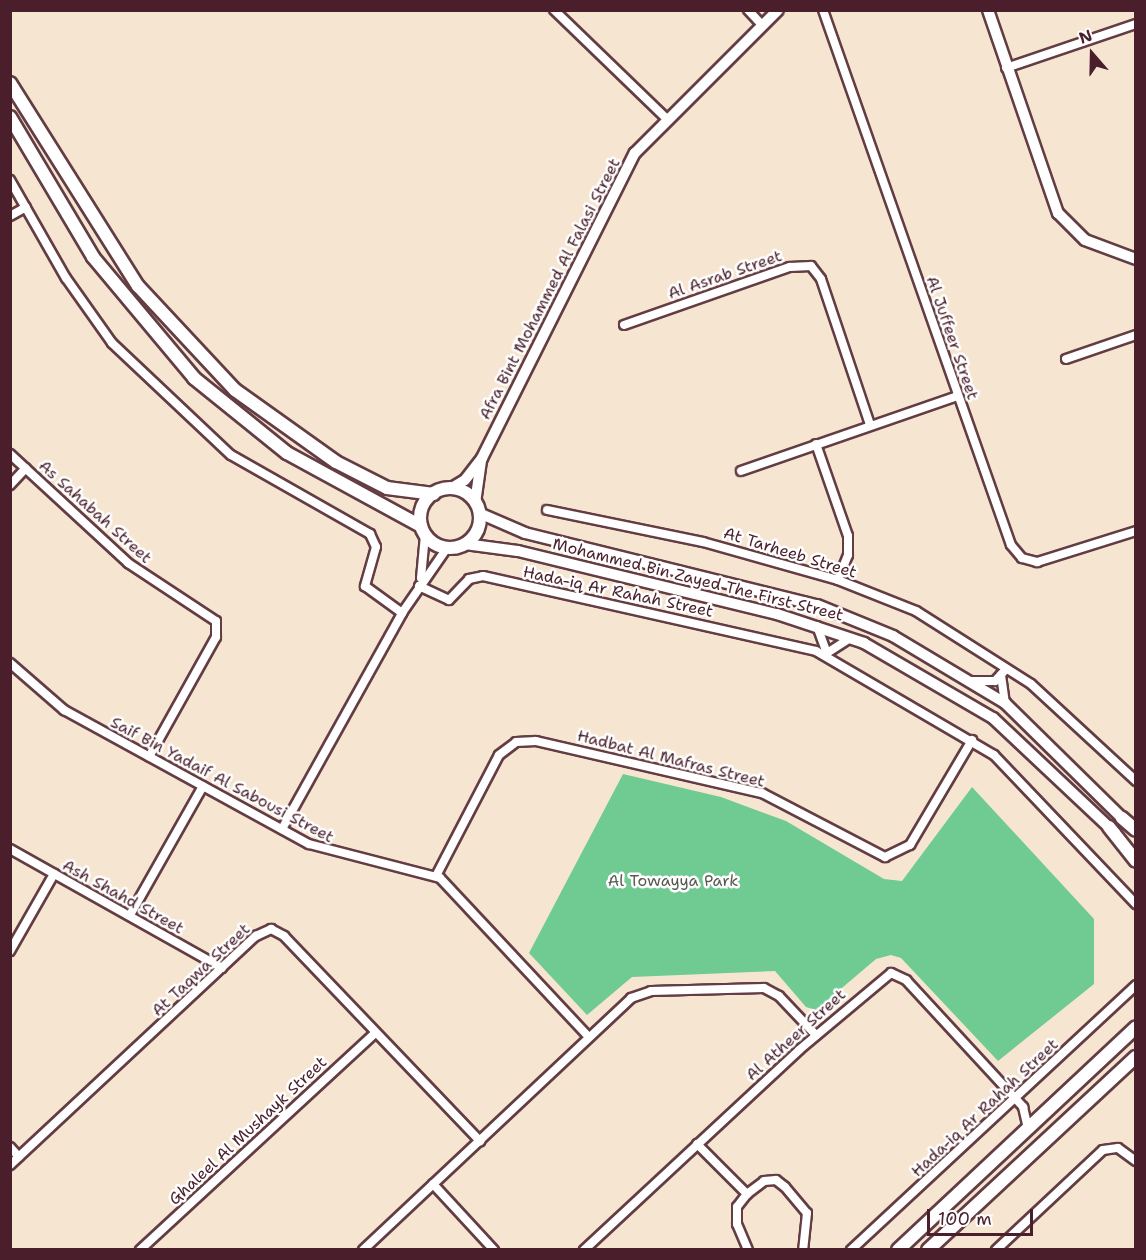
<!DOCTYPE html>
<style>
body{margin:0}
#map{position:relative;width:1146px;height:1260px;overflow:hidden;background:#f6e6d1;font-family:"Shantell Sans",sans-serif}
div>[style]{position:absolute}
.green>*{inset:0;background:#70cb92}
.roads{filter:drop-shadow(2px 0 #643d44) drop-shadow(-2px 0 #643d44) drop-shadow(0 2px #643d44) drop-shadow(0 -2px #643d44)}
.street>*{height:8px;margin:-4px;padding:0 4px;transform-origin:4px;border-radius:4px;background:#fff}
.secondary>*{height:10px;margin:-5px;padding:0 5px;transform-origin:5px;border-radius:5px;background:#fff}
.primary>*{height:12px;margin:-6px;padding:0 6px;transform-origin:6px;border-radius:6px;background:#fff}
.primary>.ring{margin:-6px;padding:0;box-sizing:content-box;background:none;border:12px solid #fff;border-radius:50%}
span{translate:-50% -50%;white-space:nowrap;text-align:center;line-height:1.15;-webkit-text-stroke:5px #fff;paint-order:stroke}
.street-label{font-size:16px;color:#4a1f2b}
.park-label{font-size:16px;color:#575b4f}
.frame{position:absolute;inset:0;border:12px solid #4a1f2b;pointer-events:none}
.north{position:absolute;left:1062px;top:24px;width:60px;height:60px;-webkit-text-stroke:4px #fff;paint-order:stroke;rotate:340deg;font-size:16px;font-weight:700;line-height:24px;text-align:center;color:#4a1f2b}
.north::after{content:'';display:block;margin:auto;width:21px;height:27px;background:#4a1f2b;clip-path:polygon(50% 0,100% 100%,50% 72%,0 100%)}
.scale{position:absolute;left:927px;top:1209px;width:106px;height:27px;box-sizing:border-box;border:3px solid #4a1f2b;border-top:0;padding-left:8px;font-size:18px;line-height:21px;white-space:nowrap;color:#4a1f2b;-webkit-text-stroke:4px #fff;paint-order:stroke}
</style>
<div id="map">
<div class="green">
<i style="clip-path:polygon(623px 774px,721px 797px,786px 821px,884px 879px,902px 881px,972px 787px,1094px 919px,1094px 984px,998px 1061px,901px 958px,891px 955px,876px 959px,816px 1010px,806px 1007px,775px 971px,632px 977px,587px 1015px,529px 953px)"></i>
</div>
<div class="roads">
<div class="street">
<i style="left:554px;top:10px;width:156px;rotate:44deg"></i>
<i style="left:748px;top:10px;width:18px;rotate:47deg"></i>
<i style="left:823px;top:10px;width:567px;rotate:70.64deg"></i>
<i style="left:1011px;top:545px;width:17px;rotate:50deg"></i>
<i style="left:1022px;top:558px;width:16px;rotate:15deg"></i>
<i style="left:1037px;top:562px;width:104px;rotate:-17.4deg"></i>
<i style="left:1006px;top:68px;width:137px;rotate:-18.7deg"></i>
<i style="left:10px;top:180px;width:113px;rotate:60.3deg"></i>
<i style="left:66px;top:278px;width:80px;rotate:54.7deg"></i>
<i style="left:112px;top:343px;width:163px;rotate:43.3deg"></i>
<i style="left:231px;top:455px;width:160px;rotate:29.6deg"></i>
<i style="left:370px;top:534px;width:14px;rotate:65deg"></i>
<i style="left:376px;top:547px;width:41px;rotate:105.8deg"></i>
<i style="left:365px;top:586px;width:46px;rotate:36.1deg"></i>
<i style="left:10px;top:216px;width:18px;rotate:-29deg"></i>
<i style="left:624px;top:325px;width:176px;rotate:-19.3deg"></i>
<i style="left:790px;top:267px;width:21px;rotate:-3deg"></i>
<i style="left:811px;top:266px;width:16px;rotate:52deg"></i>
<i style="left:821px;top:279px;width:154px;rotate:71.4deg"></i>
<i style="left:1066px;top:359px;width:74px;rotate:-18.9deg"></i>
<i style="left:816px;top:444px;width:97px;rotate:70.8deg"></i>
<i style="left:848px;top:536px;width:19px;rotate:90deg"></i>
<i style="left:848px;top:555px;width:27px;rotate:112deg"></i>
<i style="left:10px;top:454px;width:161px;rotate:42.7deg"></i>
<i style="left:128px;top:563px;width:105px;rotate:33.4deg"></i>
<i style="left:216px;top:621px;width:16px;rotate:90deg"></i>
<i style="left:216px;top:637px;width:137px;rotate:119.2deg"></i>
<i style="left:741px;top:471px;width:229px;rotate:-19.1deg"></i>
<i style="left:10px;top:485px;width:23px;rotate:-47deg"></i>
<i style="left:547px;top:510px;width:159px;rotate:11.6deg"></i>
<i style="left:703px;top:542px;width:140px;rotate:15.7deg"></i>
<i style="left:838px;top:580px;width:84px;rotate:21.7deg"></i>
<i style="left:916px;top:611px;width:136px;rotate:32.4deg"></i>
<i style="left:1031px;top:684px;width:143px;rotate:42.7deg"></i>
<i style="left:421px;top:578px;width:43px;rotate:-84.7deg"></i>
<i style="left:419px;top:586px;width:33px;rotate:25deg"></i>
<i style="left:449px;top:600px;width:29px;rotate:-46deg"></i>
<i style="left:469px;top:579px;width:14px;rotate:-12deg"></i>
<i style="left:483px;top:576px;width:341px;rotate:12.7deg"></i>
<i style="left:816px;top:651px;width:206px;rotate:30.3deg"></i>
<i style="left:994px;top:755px;width:206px;rotate:46.4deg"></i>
<i style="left:817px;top:626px;width:27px;rotate:70deg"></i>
<i style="left:824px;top:655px;width:31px;rotate:-33deg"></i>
<i style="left:10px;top:663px;width:72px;rotate:41deg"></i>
<i style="left:64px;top:710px;width:279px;rotate:28.7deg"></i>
<i style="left:309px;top:844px;width:135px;rotate:14.5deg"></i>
<i style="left:440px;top:878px;width:216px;rotate:46.9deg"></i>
<i style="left:1001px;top:675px;width:28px;rotate:82deg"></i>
<i style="left:972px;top:681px;width:23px"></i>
<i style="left:995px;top:681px;width:16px;rotate:-47deg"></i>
<i style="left:282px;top:829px;width:247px;rotate:-60.9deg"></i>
<i style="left:402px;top:613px;width:79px;rotate:-55.3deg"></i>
<i style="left:10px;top:849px;width:243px;rotate:29.3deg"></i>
<i style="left:436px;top:876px;width:136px;rotate:-62.5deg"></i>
<i style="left:499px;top:755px;width:21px;rotate:-37deg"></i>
<i style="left:516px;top:742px;width:20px;rotate:-3deg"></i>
<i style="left:536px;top:741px;width:232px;rotate:13deg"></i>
<i style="left:762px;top:793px;width:139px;rotate:27.5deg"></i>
<i style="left:885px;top:857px;width:28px;rotate:-26deg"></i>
<i style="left:910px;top:845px;width:122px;rotate:-59.4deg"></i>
<i style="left:130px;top:915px;width:148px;rotate:-60.5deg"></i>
<i style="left:10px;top:951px;width:89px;rotate:-60.3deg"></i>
<i style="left:697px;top:1144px;width:71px;rotate:45deg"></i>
<i style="left:747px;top:1194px;width:21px;rotate:-37deg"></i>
<i style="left:764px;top:1181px;width:12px;rotate:-5deg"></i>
<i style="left:776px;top:1180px;width:11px;rotate:38deg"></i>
<i style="left:785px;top:1187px;width:34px;rotate:50deg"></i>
<i style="left:807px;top:1213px;width:37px;rotate:96deg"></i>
<i style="left:10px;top:1147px;width:13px;rotate:48deg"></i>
<i style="left:10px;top:1165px;width:336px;rotate:-43deg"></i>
<i style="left:256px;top:936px;width:17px;rotate:-25deg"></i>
<i style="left:271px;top:929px;width:15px;rotate:28deg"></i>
<i style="left:284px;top:936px;width:284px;rotate:46.3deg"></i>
<i style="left:433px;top:1184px;width:90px;rotate:47.3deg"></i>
<i style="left:747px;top:1194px;width:16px;rotate:128deg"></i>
<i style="left:737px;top:1207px;width:17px;rotate:90deg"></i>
<i style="left:737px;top:1224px;width:28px;rotate:67deg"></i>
<i style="left:140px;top:1250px;width:320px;rotate:-42.7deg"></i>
<i style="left:363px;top:1250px;width:368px;rotate:-43.2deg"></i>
<i style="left:631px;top:998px;width:21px;rotate:-19deg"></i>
<i style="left:651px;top:991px;width:113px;rotate:-1.5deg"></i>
<i style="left:764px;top:988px;width:17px;rotate:28deg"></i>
<i style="left:779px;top:996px;width:54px;rotate:46.5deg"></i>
<i style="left:584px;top:1250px;width:294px;rotate:-42.9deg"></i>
<i style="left:799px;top:1050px;width:120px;rotate:-39.9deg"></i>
<i style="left:891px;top:973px;width:17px;rotate:25deg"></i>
<i style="left:906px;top:980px;width:173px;rotate:47.3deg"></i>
<i style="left:1023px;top:1107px;width:22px;rotate:77deg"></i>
<i style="left:851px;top:1250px;width:389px;rotate:-42.9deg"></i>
<i style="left:996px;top:1250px;width:146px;rotate:-43.1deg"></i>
<i style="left:1103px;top:1150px;width:15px;rotate:-8deg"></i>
<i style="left:1118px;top:1148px;width:22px;rotate:36deg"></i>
</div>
<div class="secondary">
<i style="left:988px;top:10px;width:215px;rotate:71deg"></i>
<i style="left:1058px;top:213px;width:38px;rotate:45deg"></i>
<i style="left:1085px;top:240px;width:54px;rotate:20.4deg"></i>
<i style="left:450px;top:489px;width:17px;rotate:-31deg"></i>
<i style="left:465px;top:480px;width:28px;rotate:-52deg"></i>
<i style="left:482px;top:458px;width:341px;rotate:-63.4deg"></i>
<i style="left:635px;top:153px;width:202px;rotate:-45deg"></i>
<i style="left:475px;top:503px;width:42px;rotate:-81.9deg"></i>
<i style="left:479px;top:513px;width:50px;rotate:23.5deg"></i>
<i style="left:525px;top:533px;width:301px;rotate:13.9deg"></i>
<i style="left:817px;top:605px;width:82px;rotate:22.2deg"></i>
<i style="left:893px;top:636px;width:131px;rotate:30.9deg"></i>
<i style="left:1005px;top:703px;width:171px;rotate:44.5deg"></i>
<i style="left:465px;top:544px;width:53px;rotate:7.5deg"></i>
<i style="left:518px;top:551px;width:267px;rotate:13.7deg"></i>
<i style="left:777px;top:614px;width:92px;rotate:18.4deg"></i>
<i style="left:864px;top:643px;width:149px;rotate:30.2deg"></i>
<i style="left:993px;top:718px;width:168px;rotate:43.3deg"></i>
</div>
<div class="primary">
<i style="left:10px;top:83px;width:240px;rotate:57.8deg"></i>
<i style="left:138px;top:286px;width:142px;rotate:47deg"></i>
<i style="left:235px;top:390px;width:124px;rotate:35.5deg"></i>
<i style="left:336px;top:462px;width:57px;rotate:27deg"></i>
<i style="left:387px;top:488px;width:47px;rotate:7.3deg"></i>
<i style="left:10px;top:117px;width:163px;rotate:59.3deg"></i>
<i style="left:93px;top:257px;width:158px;rotate:50.1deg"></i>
<i style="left:194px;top:378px;width:119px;rotate:38.9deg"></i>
<i style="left:287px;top:453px;width:153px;rotate:28.6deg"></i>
<i class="ring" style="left:420px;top:488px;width:48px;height:48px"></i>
<i style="left:1122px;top:818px;width:18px;rotate:41deg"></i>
<i style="left:1109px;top:827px;width:43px;rotate:51.5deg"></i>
<i style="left:898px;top:1250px;width:326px;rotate:-43.1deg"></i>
<i style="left:928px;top:1250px;width:284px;rotate:-42.9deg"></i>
</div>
</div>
<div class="street-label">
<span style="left:725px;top:275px;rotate:-19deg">Al Asrab Street</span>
<span style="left:550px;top:289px;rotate:-63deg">Afra Bint Mohammed Al Falasi Street</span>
<span style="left:952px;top:338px;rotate:71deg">Al Juffeer Street</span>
<span style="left:95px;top:512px;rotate:42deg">As Sahabah Street</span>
<span style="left:790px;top:553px;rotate:17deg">At Tarheeb Street</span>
<span style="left:698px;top:580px;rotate:14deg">Mohammed Bin Zayed The First Street</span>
<span style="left:618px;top:592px;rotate:12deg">Hada-iq Ar Rahah Street</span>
<span style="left:671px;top:759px;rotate:14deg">Hadbat Al Mafras Street</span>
<span style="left:222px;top:780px;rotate:28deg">Saif Bin Yadaif Al Sabousi Street</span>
<span style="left:123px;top:897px;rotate:29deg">Ash Shahd Street</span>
<span style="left:201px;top:970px;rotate:-43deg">At Taqwa Street</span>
<span style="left:796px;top:1035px;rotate:-42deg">Al Atheer Street</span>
<span style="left:985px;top:1108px;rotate:-43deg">Hada-iq Ar Rahah Street</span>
<span style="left:248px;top:1131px;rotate:-43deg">Ghaleel Al Mushayk Street</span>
</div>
<div class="park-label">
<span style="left:673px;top:881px">Al Towayya Park</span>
</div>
<div class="frame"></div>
<div class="north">N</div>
<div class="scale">100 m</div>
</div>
